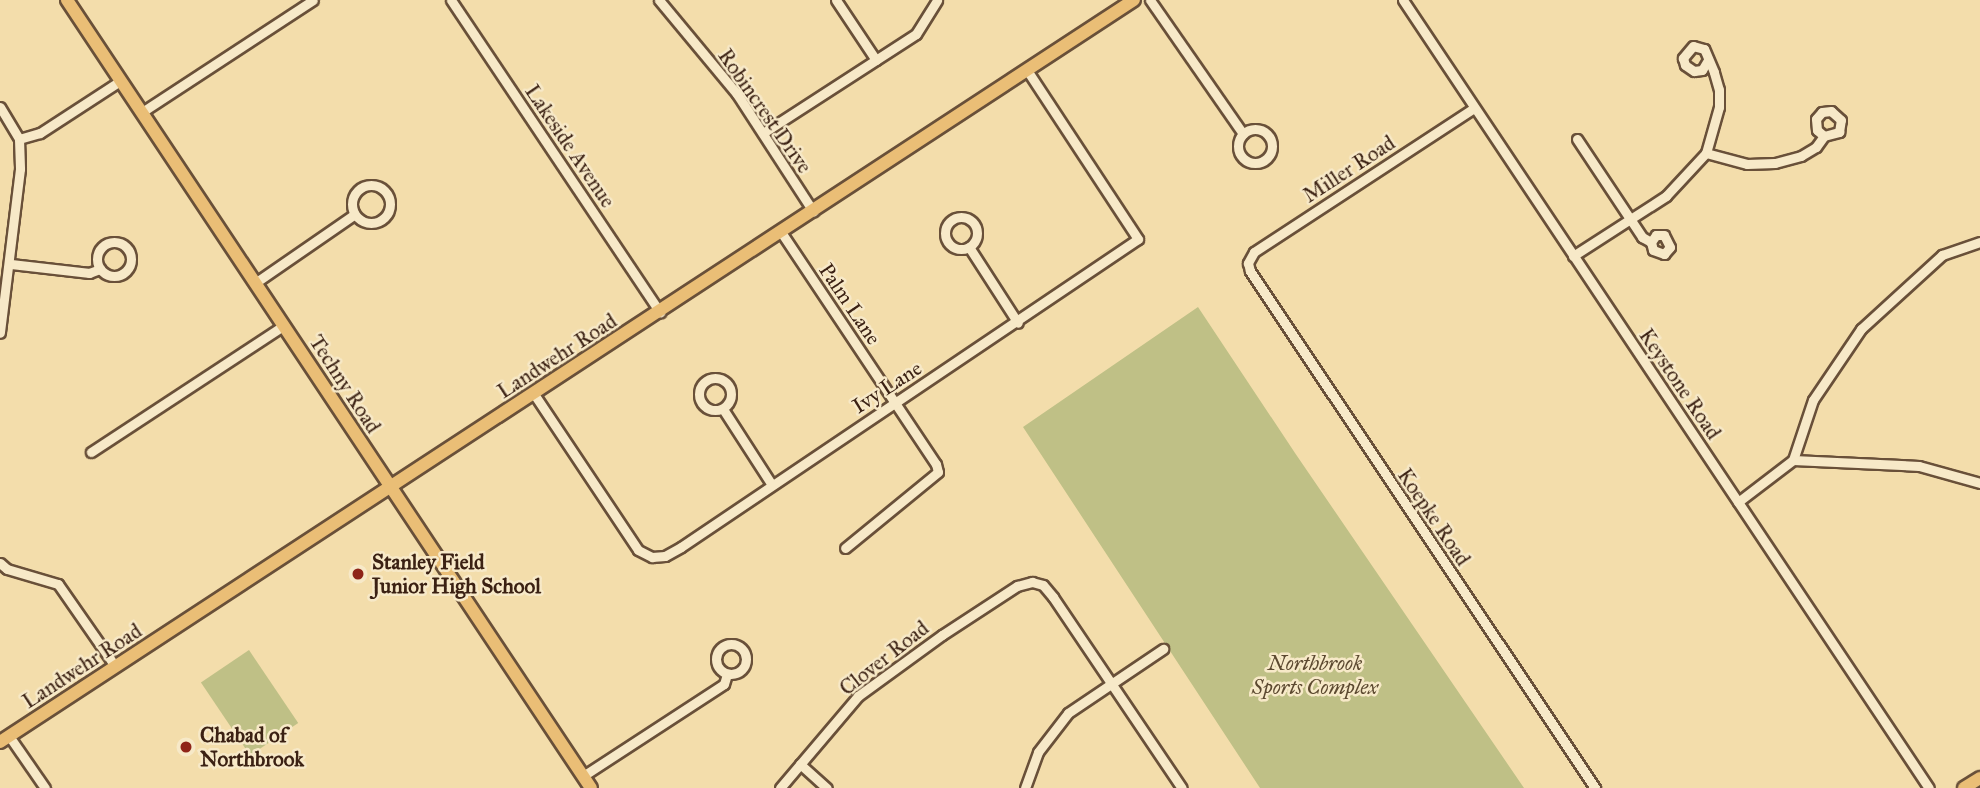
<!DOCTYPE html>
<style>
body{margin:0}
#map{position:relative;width:1980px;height:788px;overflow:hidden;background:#f3ddab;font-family:"IM FELL Great Primer",serif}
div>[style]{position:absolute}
.green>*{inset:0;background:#bfc086;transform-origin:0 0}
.roads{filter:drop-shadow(2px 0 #695039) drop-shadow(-2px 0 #695039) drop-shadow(0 2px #695039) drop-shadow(0 -2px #695039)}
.minor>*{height:9px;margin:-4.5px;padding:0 4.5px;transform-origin:4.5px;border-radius:4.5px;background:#f7e9c8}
.minor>.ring{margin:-4.5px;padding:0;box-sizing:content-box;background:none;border:9px solid #f7e9c8;border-radius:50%}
.major>*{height:12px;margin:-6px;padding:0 6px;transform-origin:6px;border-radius:6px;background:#eabe76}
.dots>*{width:19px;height:19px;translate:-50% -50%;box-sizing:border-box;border:4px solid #f7e9c8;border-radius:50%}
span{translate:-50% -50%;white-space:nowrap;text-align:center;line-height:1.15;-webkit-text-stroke:5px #f7e9c8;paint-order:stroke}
.street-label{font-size:21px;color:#3b2113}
.poi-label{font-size:21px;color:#3b2113;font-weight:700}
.left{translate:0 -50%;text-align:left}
.park-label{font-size:21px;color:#5c4930;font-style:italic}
</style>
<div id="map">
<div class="green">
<i style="clip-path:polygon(1198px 307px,1295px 453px,1524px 788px,1260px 788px,1023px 427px)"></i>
<i style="left:249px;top:650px;width:88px;height:58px;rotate:56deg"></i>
</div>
<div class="roads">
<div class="minor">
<i style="left:451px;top:0;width:376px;rotate:56.2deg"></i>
<i style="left:659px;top:0;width:122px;rotate:50.3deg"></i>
<i style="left:737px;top:94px;width:140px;rotate:57deg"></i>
<i style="left:836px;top:0;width:72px;rotate:56.3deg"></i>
<i style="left:1150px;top:0;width:163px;rotate:55.2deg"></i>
<i style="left:1403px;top:0;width:947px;rotate:56.28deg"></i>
<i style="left:0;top:107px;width:37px;rotate:59deg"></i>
<i style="left:19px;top:139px;width:30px;rotate:88deg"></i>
<i style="left:20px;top:169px;width:165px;rotate:97deg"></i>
<i style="left:1474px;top:108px;width:263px;rotate:146.8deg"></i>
<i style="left:1254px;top:252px;width:13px;rotate:119deg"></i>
<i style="left:1248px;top:263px;width:8px;rotate:76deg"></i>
<i style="left:1250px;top:271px;width:622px;rotate:56.28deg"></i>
<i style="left:142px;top:112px;width:204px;rotate:-33.2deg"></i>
<i class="ring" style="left:1238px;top:129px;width:25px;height:25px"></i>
<i style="left:763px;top:133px;width:182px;rotate:-32.9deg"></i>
<i style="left:916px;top:34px;width:40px;rotate:-58deg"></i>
<i style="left:19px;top:139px;width:22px;rotate:-16deg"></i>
<i style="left:40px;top:133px;width:95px;rotate:-33deg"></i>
<i style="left:1577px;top:139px;width:118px;rotate:56.4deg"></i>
<i style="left:1642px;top:237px;width:10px;rotate:29deg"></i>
<i style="left:1651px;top:242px;width:8px;rotate:76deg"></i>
<i style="left:1653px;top:250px;width:12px;rotate:20deg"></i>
<i style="left:1664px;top:254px;width:9px;rotate:-49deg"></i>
<i style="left:1670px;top:247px;width:13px;rotate:-117deg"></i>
<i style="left:1664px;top:235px;width:8px;rotate:180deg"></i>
<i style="left:1656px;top:235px;width:9px;rotate:126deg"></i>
<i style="left:1706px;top:153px;width:42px;rotate:15deg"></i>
<i style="left:1747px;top:164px;width:28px;rotate:-2deg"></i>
<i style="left:1775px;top:163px;width:27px;rotate:-15deg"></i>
<i style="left:1801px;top:156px;width:17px;rotate:-31deg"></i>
<i style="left:1816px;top:147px;width:14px;rotate:-54deg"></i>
<i style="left:1824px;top:136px;width:16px;rotate:-15deg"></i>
<i style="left:1839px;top:132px;width:12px;rotate:-81deg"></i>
<i style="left:1841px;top:120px;width:13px;rotate:-138deg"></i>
<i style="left:1831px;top:111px;width:9px;rotate:174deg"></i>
<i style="left:1822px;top:112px;width:9px;rotate:131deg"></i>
<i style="left:1816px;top:119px;width:11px;rotate:85deg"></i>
<i style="left:1817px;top:130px;width:9px;rotate:41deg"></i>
<i class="ring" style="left:352px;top:185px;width:29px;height:29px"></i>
<i class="ring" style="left:945px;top:217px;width:23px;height:23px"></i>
<i style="left:781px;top:232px;width:279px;rotate:56.3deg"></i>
<i style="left:936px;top:464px;width:8px;rotate:76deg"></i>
<i style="left:938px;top:472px;width:120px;rotate:140.7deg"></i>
<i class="ring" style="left:97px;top:242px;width:25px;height:25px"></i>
<i style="left:969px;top:247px;width:90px;rotate:57.2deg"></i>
<i style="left:1573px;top:256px;width:111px;rotate:-32.8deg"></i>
<i style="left:1666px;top:196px;width:59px;rotate:-47.1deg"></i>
<i style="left:1706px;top:153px;width:48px;rotate:-74.2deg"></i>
<i style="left:1719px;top:107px;width:17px;rotate:-90deg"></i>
<i style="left:1719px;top:90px;width:19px;rotate:-106deg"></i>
<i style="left:1714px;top:72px;width:25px;rotate:-113deg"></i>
<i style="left:1704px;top:49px;width:11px;rotate:-165deg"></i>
<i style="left:1693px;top:46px;width:16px;rotate:130deg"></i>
<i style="left:1683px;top:58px;width:7px;rotate:74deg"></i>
<i style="left:1685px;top:65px;width:11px;rotate:34deg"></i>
<i style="left:1694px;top:71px;width:8px;rotate:-7deg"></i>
<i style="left:1702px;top:70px;width:12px;rotate:-59deg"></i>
<i style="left:11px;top:264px;width:79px;rotate:6.6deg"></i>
<i style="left:89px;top:273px;width:12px;rotate:-20deg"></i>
<i style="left:255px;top:283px;width:121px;rotate:-34.6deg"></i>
<i class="ring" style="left:699px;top:378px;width:23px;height:23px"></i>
<i style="left:534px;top:394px;width:187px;rotate:56.3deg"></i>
<i style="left:638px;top:550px;width:16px;rotate:27deg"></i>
<i style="left:652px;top:557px;width:13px;rotate:-4deg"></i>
<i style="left:665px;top:556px;width:18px;rotate:-29deg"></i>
<i style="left:681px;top:547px;width:551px;rotate:-33.98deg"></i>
<i style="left:1138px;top:239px;width:202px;rotate:-123.3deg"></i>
<i style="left:723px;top:409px;width:90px;rotate:57.2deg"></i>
<i style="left:91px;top:452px;width:231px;rotate:-33.3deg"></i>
<i style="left:1793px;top:460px;width:126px;rotate:2.7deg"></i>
<i style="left:1919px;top:466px;width:63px;rotate:15.6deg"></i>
<i style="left:1738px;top:502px;width:69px;rotate:-37.4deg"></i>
<i style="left:1793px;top:460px;width:63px;rotate:-71.6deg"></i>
<i style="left:1813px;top:400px;width:86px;rotate:-55.9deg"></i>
<i style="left:1861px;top:329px;width:110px;rotate:-42.4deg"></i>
<i style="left:1942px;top:255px;width:40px;rotate:-18.9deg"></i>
<i style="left:0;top:563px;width:9px;rotate:41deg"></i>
<i style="left:7px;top:569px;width:53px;rotate:16.4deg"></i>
<i style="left:58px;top:584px;width:100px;rotate:55.2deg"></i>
<i class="ring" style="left:716px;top:644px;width:21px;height:21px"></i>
<i style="left:9px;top:736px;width:63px;rotate:55.3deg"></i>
<i style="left:800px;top:764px;width:36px;rotate:42deg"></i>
<i style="left:583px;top:776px;width:168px;rotate:-33.1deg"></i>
<i style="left:724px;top:684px;width:10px;rotate:-73deg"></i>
<i style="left:780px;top:788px;width:121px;rotate:-49.7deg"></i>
<i style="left:858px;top:696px;width:104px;rotate:-36deg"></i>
<i style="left:942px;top:635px;width:90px;rotate:-33.2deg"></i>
<i style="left:1017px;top:586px;width:16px;rotate:-15deg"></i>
<i style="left:1032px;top:582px;width:11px;rotate:15deg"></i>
<i style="left:1043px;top:585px;width:16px;rotate:50deg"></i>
<i style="left:1053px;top:597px;width:230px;rotate:56deg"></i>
<i style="left:1025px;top:788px;width:38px;rotate:-70deg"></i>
<i style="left:1038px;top:752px;width:49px;rotate:-52.4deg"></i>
<i style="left:1068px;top:713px;width:115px;rotate:-34deg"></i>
</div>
<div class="major">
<i style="left:67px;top:0;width:946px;rotate:56.38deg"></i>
<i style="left:0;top:742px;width:1355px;rotate:-33.2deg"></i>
<i style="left:1964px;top:788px;width:19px;rotate:-32deg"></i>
</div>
</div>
<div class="dots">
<i style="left:358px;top:574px;background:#8f2418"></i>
<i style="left:186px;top:747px;background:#8f2418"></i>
</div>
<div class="street-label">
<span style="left:765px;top:111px;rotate:55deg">Robincrest Drive</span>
<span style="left:570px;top:146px;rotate:56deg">Lakeside Avenue</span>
<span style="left:1349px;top:169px;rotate:-33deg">Miller Road</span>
<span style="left:850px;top:304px;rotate:56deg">Palm Lane</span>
<span style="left:557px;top:356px;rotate:-33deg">Landwehr Road</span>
<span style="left:345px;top:384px;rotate:57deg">Techny Road</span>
<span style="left:1680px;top:384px;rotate:56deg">Keystone Road</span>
<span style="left:887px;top:387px;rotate:-33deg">Ivy Lane</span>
<span style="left:1434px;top:517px;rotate:56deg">Koepke Road</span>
<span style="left:884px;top:658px;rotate:-38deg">Clover Road</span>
<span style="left:82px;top:666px;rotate:-33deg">Landwehr Road</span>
</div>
<div class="poi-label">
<span class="left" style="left:372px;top:574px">Stanley Field<br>Junior High School</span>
<span class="left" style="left:200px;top:747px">Chabad of<br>Northbrook</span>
</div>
<div class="park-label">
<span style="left:1315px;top:675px">Northbrook<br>Sports Complex</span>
</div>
</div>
